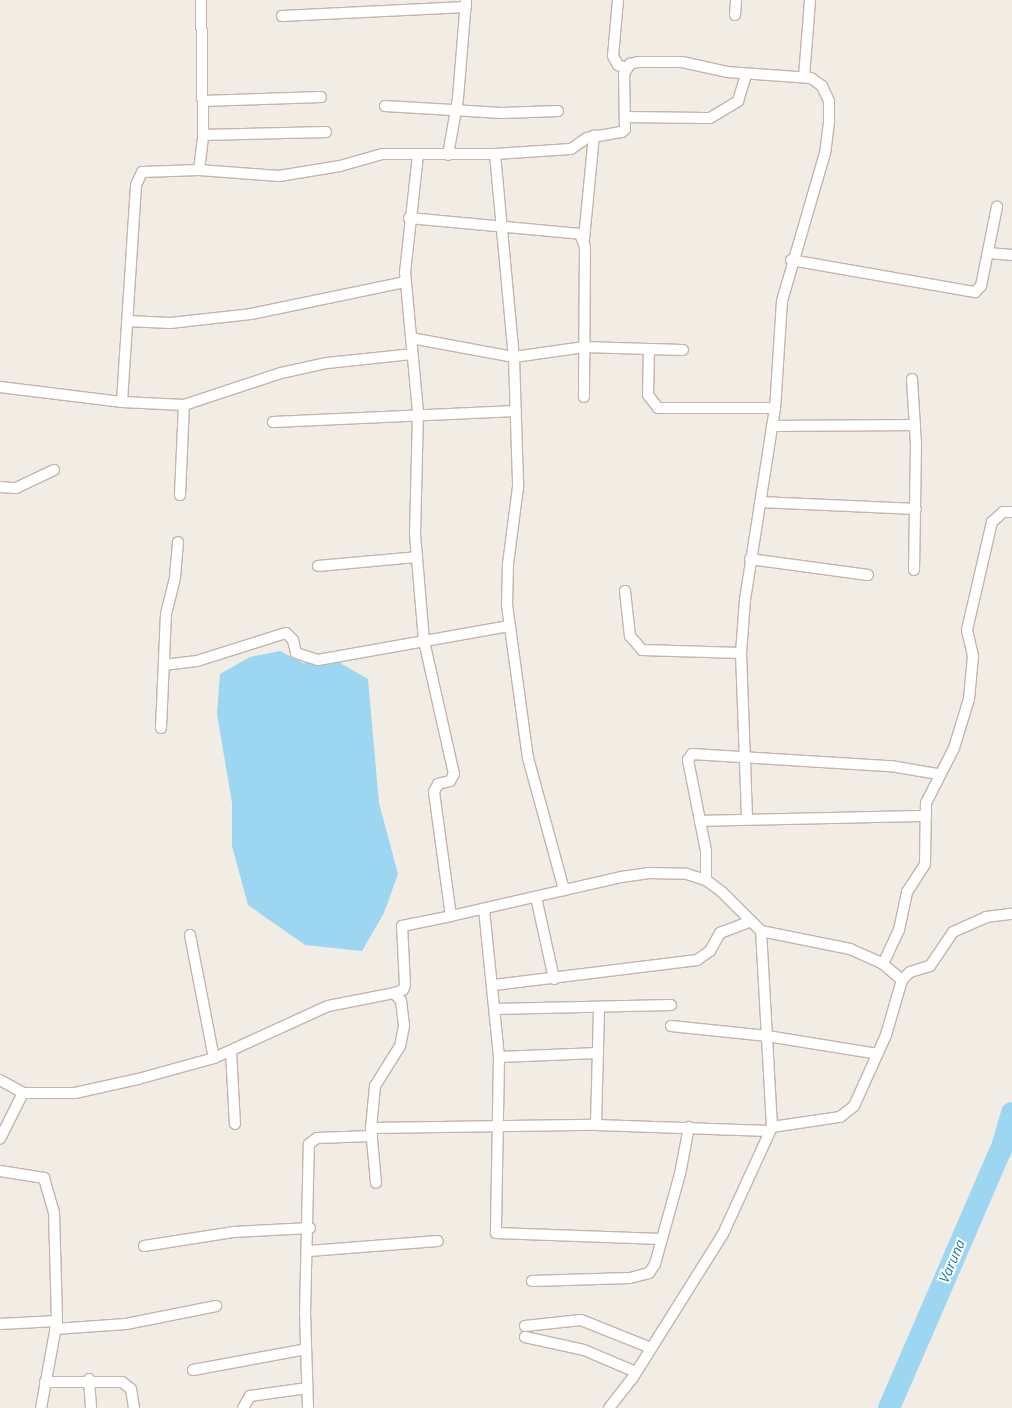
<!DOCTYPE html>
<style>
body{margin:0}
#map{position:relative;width:1012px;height:1408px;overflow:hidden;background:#f2ede4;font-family:"Open Sans",sans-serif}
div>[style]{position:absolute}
.water>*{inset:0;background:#9dd6f1}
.river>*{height:22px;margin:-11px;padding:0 11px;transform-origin:11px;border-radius:11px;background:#9dd6f1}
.roads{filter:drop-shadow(1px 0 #c1b6a9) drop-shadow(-1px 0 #c1b6a9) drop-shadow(0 1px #c1b6a9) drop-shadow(0 -1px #c1b6a9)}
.street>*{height:10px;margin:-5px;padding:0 5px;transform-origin:5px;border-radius:5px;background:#fff}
span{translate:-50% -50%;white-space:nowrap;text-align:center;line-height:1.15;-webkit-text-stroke:4px #fff;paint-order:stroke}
.water-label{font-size:14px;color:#2a7eaa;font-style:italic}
</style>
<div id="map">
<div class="water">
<i style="clip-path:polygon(280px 651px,303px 663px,335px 660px,368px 679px,379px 803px,398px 874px,384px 913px,362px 951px,305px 945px,248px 905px,232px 846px,232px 803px,217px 714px,220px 674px,250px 657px)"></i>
</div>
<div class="river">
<i style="left:889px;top:1408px;width:288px;rotate:-66.6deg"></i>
<i style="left:1003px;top:1144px;width:32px;rotate:-74deg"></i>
</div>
<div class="roads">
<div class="street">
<i style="left:618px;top:0;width:56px;rotate:95.1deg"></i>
<i style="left:613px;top:56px;width:10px;rotate:61deg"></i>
<i style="left:618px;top:65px;width:9px;rotate:21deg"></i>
<i style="left:735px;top:15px;width:15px;rotate:-86deg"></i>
<i style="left:282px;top:16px;width:184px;rotate:-2.8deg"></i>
<i style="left:804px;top:77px;width:77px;rotate:-85.5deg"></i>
<i style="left:203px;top:101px;width:118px;rotate:-1.9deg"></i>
<i style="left:385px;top:106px;width:117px;rotate:3.4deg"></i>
<i style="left:502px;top:113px;width:56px;rotate:-2deg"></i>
<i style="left:626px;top:117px;width:84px;rotate:0.7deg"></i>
<i style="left:710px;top:118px;width:33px;rotate:-31deg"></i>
<i style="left:738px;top:101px;width:28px;rotate:-73deg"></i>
<i style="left:203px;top:135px;width:123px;rotate:-1.4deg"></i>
<i style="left:495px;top:154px;width:204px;rotate:84.7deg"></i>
<i style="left:514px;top:357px;width:95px;rotate:88.2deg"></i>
<i style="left:517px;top:452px;width:35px;rotate:88deg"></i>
<i style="left:518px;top:487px;width:78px;rotate:97.4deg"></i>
<i style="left:508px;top:564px;width:41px;rotate:91.4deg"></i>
<i style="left:507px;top:605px;width:154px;rotate:82.2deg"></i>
<i style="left:528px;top:758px;width:137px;rotate:74.7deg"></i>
<i style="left:418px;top:155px;width:118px;rotate:96.3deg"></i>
<i style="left:405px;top:272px;width:142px;rotate:84.7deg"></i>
<i style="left:418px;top:413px;width:121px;rotate:91.4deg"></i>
<i style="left:415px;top:534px;width:107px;rotate:85.2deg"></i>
<i style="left:424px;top:641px;width:136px;rotate:77.3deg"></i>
<i style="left:454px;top:774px;width:8px;rotate:120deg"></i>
<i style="left:450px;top:781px;width:12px;rotate:166deg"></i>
<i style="left:438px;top:784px;width:9px;rotate:117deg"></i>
<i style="left:434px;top:792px;width:125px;rotate:82.2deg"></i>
<i style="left:451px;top:916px;width:174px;rotate:-12.9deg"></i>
<i style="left:621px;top:877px;width:27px;rotate:-8deg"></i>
<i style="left:648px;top:873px;width:39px;rotate:1deg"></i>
<i style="left:687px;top:874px;width:20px;rotate:18deg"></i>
<i style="left:706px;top:880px;width:20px;rotate:37deg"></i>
<i style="left:722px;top:892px;width:55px;rotate:45deg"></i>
<i style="left:761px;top:931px;width:91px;rotate:11.4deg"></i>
<i style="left:850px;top:949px;width:36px;rotate:24deg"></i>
<i style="left:883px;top:964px;width:25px;rotate:40deg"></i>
<i style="left:448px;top:155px;width:58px;rotate:-80deg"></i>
<i style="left:458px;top:98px;width:98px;rotate:-85.3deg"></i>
<i style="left:199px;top:170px;width:35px;rotate:-83deg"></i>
<i style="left:203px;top:135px;width:135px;rotate:-90.8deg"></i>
<i style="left:409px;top:218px;width:172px;rotate:5.3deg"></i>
<i style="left:580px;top:234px;width:14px;rotate:69deg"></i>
<i style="left:585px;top:247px;width:150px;rotate:90.4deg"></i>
<i style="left:584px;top:239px;width:104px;rotate:-84.5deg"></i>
<i style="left:988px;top:253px;width:24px;rotate:5deg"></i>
<i style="left:791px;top:260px;width:187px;rotate:9.9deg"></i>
<i style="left:975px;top:292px;width:8px;rotate:-45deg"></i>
<i style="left:981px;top:286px;width:81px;rotate:-78.6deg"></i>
<i style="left:127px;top:321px;width:43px;rotate:2.7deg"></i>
<i style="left:170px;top:323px;width:81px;rotate:-6.3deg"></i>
<i style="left:251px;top:314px;width:158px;rotate:-11.7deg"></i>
<i style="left:411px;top:338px;width:105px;rotate:10.5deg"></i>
<i style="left:514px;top:357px;width:71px;rotate:-8.1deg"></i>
<i style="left:584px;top:347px;width:99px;rotate:1.7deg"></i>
<i style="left:649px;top:349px;width:46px;rotate:91.2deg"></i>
<i style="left:648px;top:395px;width:16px;rotate:52deg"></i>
<i style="left:658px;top:408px;width:117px"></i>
<i style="left:912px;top:379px;width:65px;rotate:86.5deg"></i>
<i style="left:916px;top:444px;width:126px;rotate:90.9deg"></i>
<i style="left:0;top:387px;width:123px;rotate:7deg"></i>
<i style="left:122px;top:402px;width:217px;rotate:-86.3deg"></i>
<i style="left:136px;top:185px;width:14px;rotate:-65deg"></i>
<i style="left:142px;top:172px;width:57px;rotate:-2deg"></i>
<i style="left:199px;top:170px;width:80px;rotate:4.3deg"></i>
<i style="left:279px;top:176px;width:62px;rotate:-9.3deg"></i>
<i style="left:340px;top:166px;width:44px;rotate:-15.9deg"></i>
<i style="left:382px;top:154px;width:113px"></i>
<i style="left:495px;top:154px;width:76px;rotate:-3.8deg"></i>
<i style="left:571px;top:149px;width:19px;rotate:-35deg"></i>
<i style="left:587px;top:138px;width:36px;rotate:-10deg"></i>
<i style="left:622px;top:132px;width:4px;rotate:-45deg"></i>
<i style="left:625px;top:129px;width:55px;rotate:-91deg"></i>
<i style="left:624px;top:74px;width:12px;rotate:-59deg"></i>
<i style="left:630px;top:64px;width:8px;rotate:-14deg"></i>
<i style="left:638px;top:62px;width:44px"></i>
<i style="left:682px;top:62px;width:46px;rotate:12.5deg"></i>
<i style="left:727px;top:72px;width:84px;rotate:4.1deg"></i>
<i style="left:811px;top:78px;width:14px;rotate:36deg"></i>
<i style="left:822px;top:86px;width:17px;rotate:65deg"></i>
<i style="left:829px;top:101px;width:21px;rotate:90deg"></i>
<i style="left:829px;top:122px;width:31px;rotate:97deg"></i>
<i style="left:825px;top:153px;width:154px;rotate:106.2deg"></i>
<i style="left:782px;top:301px;width:107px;rotate:93.7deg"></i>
<i style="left:775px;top:408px;width:194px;rotate:98.9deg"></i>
<i style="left:745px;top:600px;width:53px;rotate:94.3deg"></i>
<i style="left:741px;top:653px;width:166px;rotate:87.9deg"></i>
<i style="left:122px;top:402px;width:62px;rotate:2.8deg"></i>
<i style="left:184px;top:405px;width:102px;rotate:-18.3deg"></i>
<i style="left:281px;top:373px;width:47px;rotate:-12.3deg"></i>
<i style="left:327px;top:363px;width:85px;rotate:-6deg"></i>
<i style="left:273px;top:422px;width:243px;rotate:-2.6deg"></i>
<i style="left:772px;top:426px;width:143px;rotate:-0.4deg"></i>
<i style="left:0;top:487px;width:16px;rotate:4deg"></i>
<i style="left:16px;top:488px;width:42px;rotate:-25.3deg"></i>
<i style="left:180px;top:495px;width:90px;rotate:-87.5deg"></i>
<i style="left:760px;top:502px;width:156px;rotate:2.6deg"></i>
<i style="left:750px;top:559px;width:119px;rotate:7.7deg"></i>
<i style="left:318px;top:566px;width:98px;rotate:-5.2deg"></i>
<i style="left:625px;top:591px;width:45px;rotate:83.7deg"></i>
<i style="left:630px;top:636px;width:18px;rotate:49deg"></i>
<i style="left:642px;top:650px;width:99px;rotate:1.7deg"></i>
<i style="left:164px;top:665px;width:33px;rotate:-7deg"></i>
<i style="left:197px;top:661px;width:93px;rotate:-17.5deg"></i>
<i style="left:286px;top:633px;width:10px;rotate:45deg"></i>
<i style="left:293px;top:640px;width:13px;rotate:77deg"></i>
<i style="left:296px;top:653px;width:23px;rotate:18deg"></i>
<i style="left:318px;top:660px;width:194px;rotate:-10.1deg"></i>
<i style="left:161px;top:728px;width:114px;rotate:-87.5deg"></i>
<i style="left:166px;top:614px;width:38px;rotate:-76deg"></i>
<i style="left:175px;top:577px;width:35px;rotate:-85deg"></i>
<i style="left:700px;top:821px;width:226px;rotate:-1.3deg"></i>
<i style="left:706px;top:880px;width:29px;rotate:-90deg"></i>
<i style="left:706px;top:851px;width:93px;rotate:-101.2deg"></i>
<i style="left:688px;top:760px;width:7px;rotate:-56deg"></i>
<i style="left:692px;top:754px;width:199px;rotate:3.5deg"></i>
<i style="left:891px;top:766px;width:48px;rotate:9.7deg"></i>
<i style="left:536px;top:897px;width:84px;rotate:77.6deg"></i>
<i style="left:484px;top:909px;width:149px;rotate:84.2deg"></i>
<i style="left:499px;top:1057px;width:176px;rotate:91deg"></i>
<i style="left:496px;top:1233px;width:166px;rotate:2.1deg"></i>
<i style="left:190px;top:935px;width:125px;rotate:79deg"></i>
<i style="left:883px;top:964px;width:38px;rotate:-65deg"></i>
<i style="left:899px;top:930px;width:39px;rotate:-78deg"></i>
<i style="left:907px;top:892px;width:33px;rotate:-57deg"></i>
<i style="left:925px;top:864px;width:61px;rotate:-89.1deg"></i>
<i style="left:926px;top:803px;width:62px;rotate:-63deg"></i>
<i style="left:954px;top:748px;width:51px;rotate:-73deg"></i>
<i style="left:969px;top:699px;width:43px;rotate:-84.7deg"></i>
<i style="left:973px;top:656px;width:27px;rotate:-103deg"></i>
<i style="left:967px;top:630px;width:111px;rotate:-77deg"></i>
<i style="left:992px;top:522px;width:15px;rotate:-42deg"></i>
<i style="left:1003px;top:512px;width:9px"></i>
<i style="left:494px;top:985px;width:205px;rotate:-7deg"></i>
<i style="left:697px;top:960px;width:16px;rotate:-35deg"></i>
<i style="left:710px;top:951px;width:21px;rotate:-61deg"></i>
<i style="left:720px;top:933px;width:30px;rotate:-21deg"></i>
<i style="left:394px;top:993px;width:9px;rotate:-18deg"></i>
<i style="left:403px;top:990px;width:5px;rotate:-68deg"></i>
<i style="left:405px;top:985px;width:59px;rotate:-92.9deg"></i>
<i style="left:402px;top:926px;width:50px;rotate:-11.5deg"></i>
<i style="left:495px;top:1009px;width:176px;rotate:-1.3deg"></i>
<i style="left:671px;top:1026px;width:97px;rotate:5.9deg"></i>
<i style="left:767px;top:1036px;width:112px;rotate:9.2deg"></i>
<i style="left:231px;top:1051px;width:73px;rotate:86.9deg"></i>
<i style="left:499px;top:1057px;width:99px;rotate:-2.3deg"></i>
<i style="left:0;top:1080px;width:26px;rotate:29deg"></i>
<i style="left:23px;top:1093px;width:51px;rotate:116.6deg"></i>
<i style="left:23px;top:1093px;width:52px"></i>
<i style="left:75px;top:1093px;width:65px;rotate:-12.5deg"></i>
<i style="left:138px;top:1079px;width:79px;rotate:-15.4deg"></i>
<i style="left:214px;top:1058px;width:125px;rotate:-24.5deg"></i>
<i style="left:328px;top:1006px;width:67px;rotate:-11.1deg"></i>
<i style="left:394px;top:993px;width:11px;rotate:49deg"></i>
<i style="left:401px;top:1001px;width:25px;rotate:83deg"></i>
<i style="left:404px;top:1026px;width:20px;rotate:101deg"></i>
<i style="left:400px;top:1046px;width:47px;rotate:122deg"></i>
<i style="left:375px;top:1086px;width:42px;rotate:95.4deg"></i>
<i style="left:371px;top:1128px;width:55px;rotate:84.8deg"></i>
<i style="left:596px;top:1125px;width:118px;rotate:-88.5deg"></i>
<i style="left:772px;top:1127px;width:69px;rotate:-8.4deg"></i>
<i style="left:840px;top:1117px;width:18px;rotate:-38deg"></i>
<i style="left:854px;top:1106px;width:78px;rotate:-65.7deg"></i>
<i style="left:886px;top:1035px;width:57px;rotate:-73.8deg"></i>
<i style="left:902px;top:980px;width:11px;rotate:-45deg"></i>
<i style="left:910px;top:972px;width:21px;rotate:-17deg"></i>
<i style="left:930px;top:966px;width:41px;rotate:-55.9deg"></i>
<i style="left:953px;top:932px;width:36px;rotate:-24deg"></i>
<i style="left:986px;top:917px;width:26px;rotate:-7deg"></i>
<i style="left:371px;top:1128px;width:225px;rotate:-0.8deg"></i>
<i style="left:596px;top:1125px;width:173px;rotate:2deg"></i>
<i style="left:0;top:1171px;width:45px;rotate:9deg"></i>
<i style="left:44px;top:1178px;width:35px;rotate:74deg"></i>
<i style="left:54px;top:1212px;width:109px;rotate:88.4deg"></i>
<i style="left:57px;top:1321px;width:88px;rotate:100.4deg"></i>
<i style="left:144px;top:1246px;width:90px;rotate:-8.9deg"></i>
<i style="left:233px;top:1232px;width:77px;rotate:-3deg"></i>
<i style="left:309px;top:1251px;width:129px;rotate:-4.4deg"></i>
<i style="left:532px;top:1281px;width:98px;rotate:-1.8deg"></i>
<i style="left:630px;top:1278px;width:20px;rotate:-15deg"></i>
<i style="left:649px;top:1273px;width:11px;rotate:-56deg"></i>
<i style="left:655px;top:1264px;width:93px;rotate:-74.5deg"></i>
<i style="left:680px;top:1174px;width:48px;rotate:-79.2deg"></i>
<i style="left:0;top:1324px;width:57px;rotate:-3deg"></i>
<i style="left:525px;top:1326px;width:56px;rotate:-6.1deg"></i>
<i style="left:581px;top:1320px;width:75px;rotate:21.8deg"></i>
<i style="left:55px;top:1329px;width:71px;rotate:-4deg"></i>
<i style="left:126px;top:1324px;width:92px;rotate:-11.3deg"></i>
<i style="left:525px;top:1337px;width:60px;rotate:12.4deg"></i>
<i style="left:584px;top:1350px;width:56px;rotate:22.9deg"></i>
<i style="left:193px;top:1370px;width:115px;rotate:-10.5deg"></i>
<i style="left:89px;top:1379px;width:29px;rotate:86deg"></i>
<i style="left:45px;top:1382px;width:77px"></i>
<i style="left:122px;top:1382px;width:11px;rotate:38deg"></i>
<i style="left:131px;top:1389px;width:19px;rotate:81deg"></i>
<i style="left:243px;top:1408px;width:14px;rotate:-60deg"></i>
<i style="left:250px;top:1396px;width:58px;rotate:-8deg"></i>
<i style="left:308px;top:1408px;width:94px;rotate:-91.8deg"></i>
<i style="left:305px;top:1314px;width:170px;rotate:-88.7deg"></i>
<i style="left:309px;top:1144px;width:10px;rotate:-37deg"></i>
<i style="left:317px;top:1138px;width:55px;rotate:-2.1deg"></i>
<i style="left:609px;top:1408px;width:37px;rotate:-52deg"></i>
<i style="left:632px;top:1379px;width:171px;rotate:-57.9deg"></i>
<i style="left:723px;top:1234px;width:118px;rotate:-65.4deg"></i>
<i style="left:772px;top:1127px;width:196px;rotate:-93.2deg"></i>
</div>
</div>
<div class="water-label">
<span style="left:952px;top:1261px;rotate:-67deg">Varuna</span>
</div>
</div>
